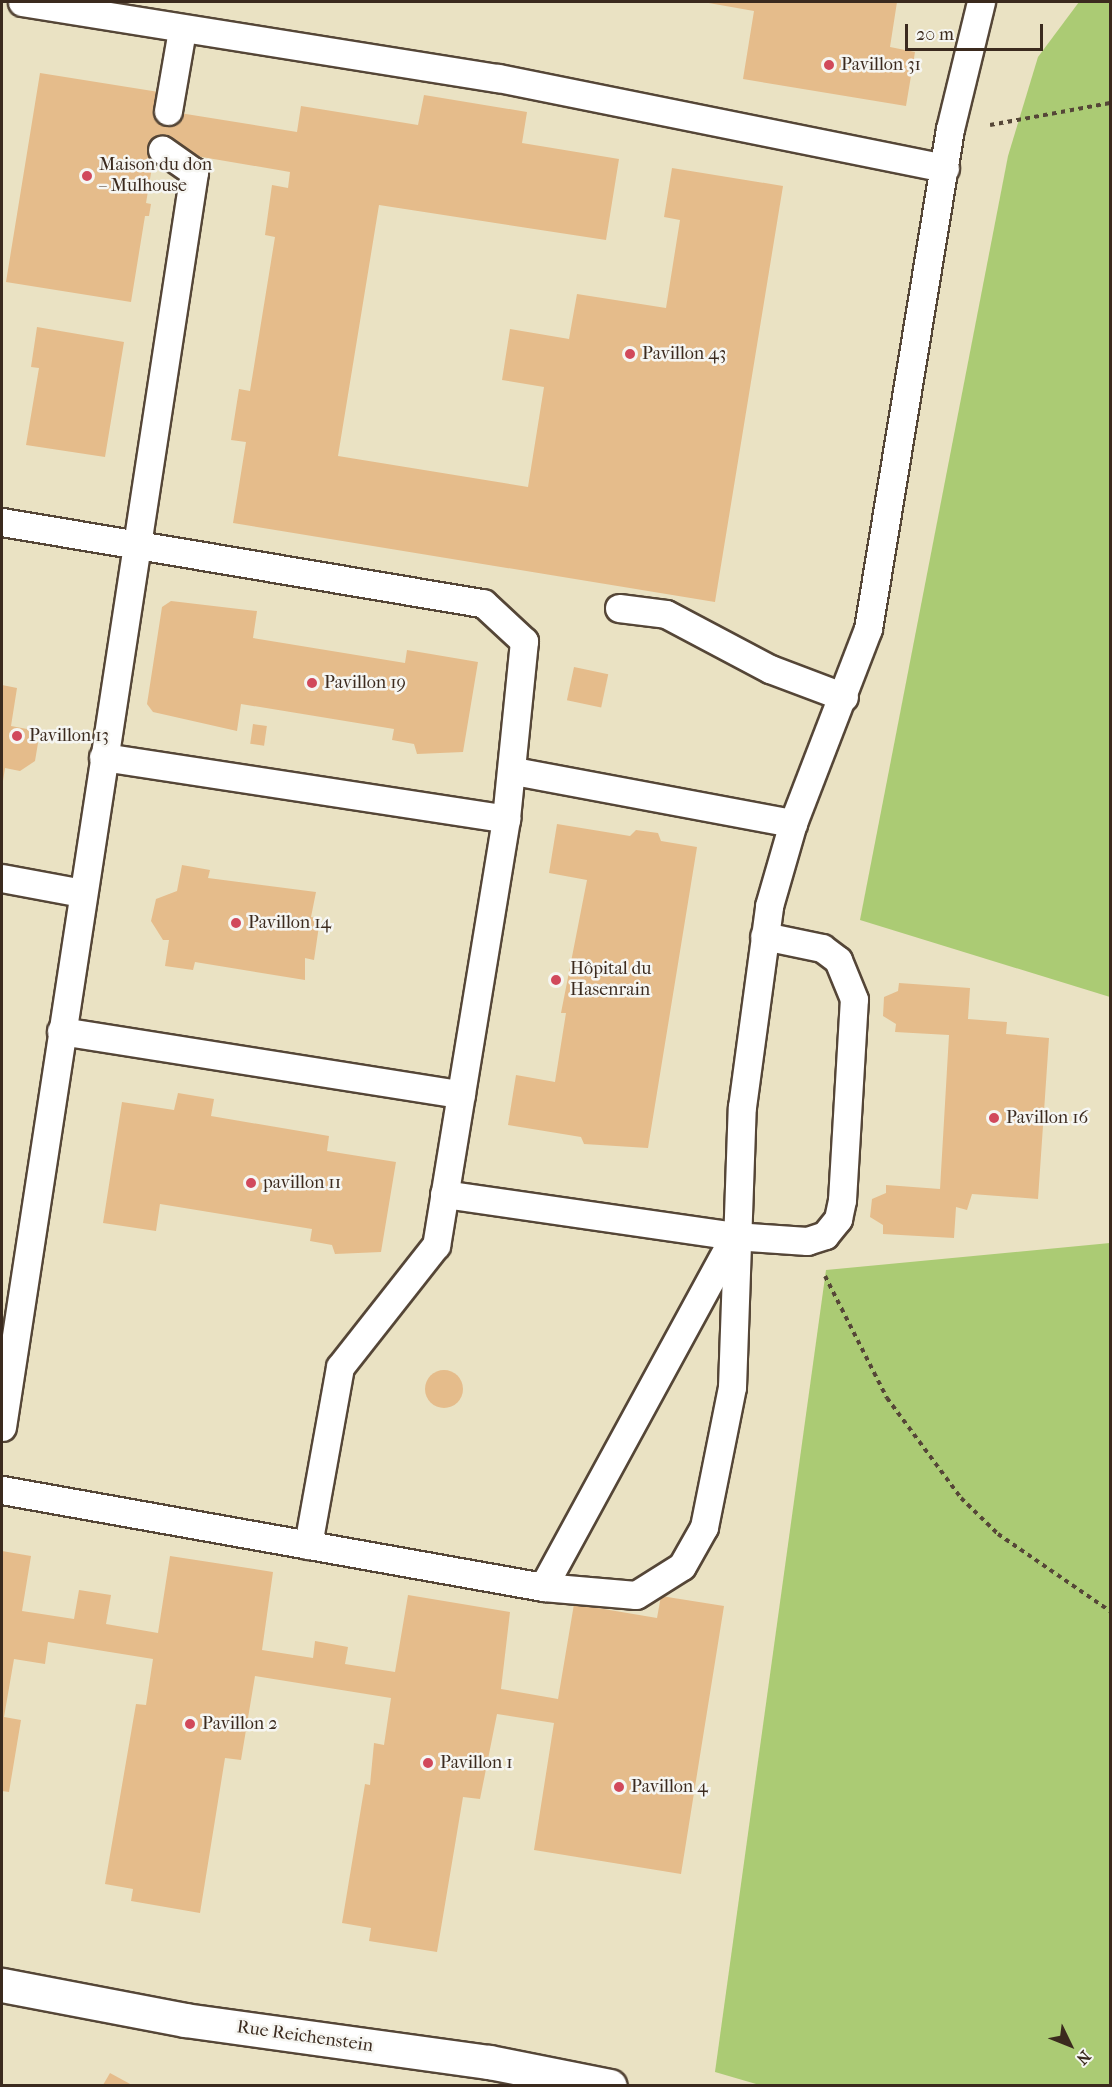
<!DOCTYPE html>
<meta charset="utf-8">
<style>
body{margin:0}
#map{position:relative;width:1112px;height:2087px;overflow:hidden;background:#eae2c3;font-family:"IM FELL French Canon",serif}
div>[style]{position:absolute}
.green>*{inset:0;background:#abcb74}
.building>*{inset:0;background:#e5bc8b;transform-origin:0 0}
.round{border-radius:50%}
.path>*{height:4px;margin-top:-2px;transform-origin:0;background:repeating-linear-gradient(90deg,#554637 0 4.5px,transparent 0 9px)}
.roads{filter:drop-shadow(2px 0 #554637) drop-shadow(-2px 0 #554637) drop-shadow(0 2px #554637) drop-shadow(0 -2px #554637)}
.lane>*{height:27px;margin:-13.5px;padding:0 13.5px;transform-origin:13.5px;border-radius:13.5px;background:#fff}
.street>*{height:33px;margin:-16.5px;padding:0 16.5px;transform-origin:16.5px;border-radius:16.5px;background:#fff}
.dots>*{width:16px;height:16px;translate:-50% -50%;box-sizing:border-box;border:3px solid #f6f6f2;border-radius:50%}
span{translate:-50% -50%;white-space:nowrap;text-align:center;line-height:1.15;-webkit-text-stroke:5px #f6f6f2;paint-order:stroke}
.poi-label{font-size:18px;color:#3b2a1e}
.left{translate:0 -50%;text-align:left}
.street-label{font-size:18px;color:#3b2a1e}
.frame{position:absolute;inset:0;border:3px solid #3b2a1e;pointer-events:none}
.north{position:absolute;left:1040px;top:2015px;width:60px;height:60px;-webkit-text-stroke:4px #f6f6f2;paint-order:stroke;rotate:133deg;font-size:16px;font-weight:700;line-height:24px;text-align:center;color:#3b2a1e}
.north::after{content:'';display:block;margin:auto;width:21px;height:27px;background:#3b2a1e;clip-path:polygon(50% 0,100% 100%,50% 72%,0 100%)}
.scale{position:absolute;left:905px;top:24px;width:138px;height:27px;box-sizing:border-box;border:3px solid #3b2a1e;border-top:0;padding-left:8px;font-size:18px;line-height:21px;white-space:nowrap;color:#3b2a1e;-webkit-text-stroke:4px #f6f6f2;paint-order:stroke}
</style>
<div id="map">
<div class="green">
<i style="clip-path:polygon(1079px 2px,1110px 2px,1110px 997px,860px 920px,1008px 156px,1038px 57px)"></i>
<i style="clip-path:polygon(1110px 1243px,1110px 2085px,763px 2086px,715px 2072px,826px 1270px)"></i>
</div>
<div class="building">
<i style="clip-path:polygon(703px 2px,897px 2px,890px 47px,915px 52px,906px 106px,743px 79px,754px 11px)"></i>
<i style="clip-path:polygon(40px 73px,165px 93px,161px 110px,297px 132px,301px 106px,418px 125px,424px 95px,527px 112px,522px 143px,619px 159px,606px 240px,379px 205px,338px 456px,528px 487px,544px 387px,502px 380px,510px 329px,569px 339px,577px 294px,666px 308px,680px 220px,664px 217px,672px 168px,783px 186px,715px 602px,233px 523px,246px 442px,231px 440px,239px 389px,250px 391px,275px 237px,265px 235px,272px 185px,288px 188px,290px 172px,155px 149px,146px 203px,151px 204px,149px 216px,145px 216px,131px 302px,6px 282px)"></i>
<i style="clip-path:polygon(37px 327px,124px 342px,105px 457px,26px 445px,39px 368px,31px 367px)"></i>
<i style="clip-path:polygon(171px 601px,257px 611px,253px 638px,405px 663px,407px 650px,478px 662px,463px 752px,417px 754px,414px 744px,392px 740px,394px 729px,241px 704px,237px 731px,153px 712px,147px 704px,162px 607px)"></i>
<i style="left:574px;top:667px;width:35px;height:34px;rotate:12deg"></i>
<i style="clip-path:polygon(2px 685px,17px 688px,11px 726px,27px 729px,38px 743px,35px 761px,20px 771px,5px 768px,3px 781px)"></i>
<i style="left:253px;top:724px;width:14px;height:20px;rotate:8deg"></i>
<i style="clip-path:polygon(557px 824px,630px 836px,636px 830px,658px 833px,661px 841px,697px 847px,648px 1148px,584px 1144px,581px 1137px,508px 1125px,516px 1075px,555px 1082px,566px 1013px,561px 1013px,587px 880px,549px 873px)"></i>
<i style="clip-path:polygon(182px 865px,210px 870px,208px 878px,316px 892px,311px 917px,320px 919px,314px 960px,305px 958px,305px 980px,195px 962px,193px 970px,165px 966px,169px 940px,163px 940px,151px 921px,156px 899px,177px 891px)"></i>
<i style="clip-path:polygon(899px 983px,970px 988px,968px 1019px,1007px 1022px,1006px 1034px,1049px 1038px,1038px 1199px,972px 1194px,967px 1210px,956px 1207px,954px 1238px,883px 1234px,883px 1225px,870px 1217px,872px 1199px,886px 1193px,886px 1185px,940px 1189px,949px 1035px,895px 1032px,896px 1024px,883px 1016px,884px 997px,898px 991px)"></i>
<i style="clip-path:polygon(178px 1093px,214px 1099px,211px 1116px,329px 1136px,327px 1151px,396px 1162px,381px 1252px,335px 1254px,332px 1245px,310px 1241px,312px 1229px,160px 1204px,156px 1231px,103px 1223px,122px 1102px,174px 1110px)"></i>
<i class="round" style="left:425px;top:1370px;width:38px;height:38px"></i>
<i style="clip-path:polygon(2px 1551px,31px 1556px,22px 1611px,74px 1619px,79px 1590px,111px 1595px,106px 1624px,158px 1633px,170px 1556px,273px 1572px,262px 1650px,313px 1658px,315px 1641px,348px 1647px,345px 1664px,395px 1672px,408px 1595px,510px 1612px,501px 1689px,558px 1699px,574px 1604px,657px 1618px,661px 1596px,724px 1606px,681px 1874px,534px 1850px,554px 1723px,497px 1714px,480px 1799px,463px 1797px,437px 1952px,369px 1941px,371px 1928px,342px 1923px,365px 1784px,370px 1785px,374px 1743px,384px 1745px,391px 1698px,255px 1676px,241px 1760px,225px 1758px,200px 1913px,131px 1901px,133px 1889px,105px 1884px,136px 1704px,146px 1705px,153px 1659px,48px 1642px,45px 1664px,14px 1659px,4px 1717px,21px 1720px,9px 1792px,2px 1791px)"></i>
<i style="clip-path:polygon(110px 2073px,132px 2085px,103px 2085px)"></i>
</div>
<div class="path">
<i style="left:990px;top:125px;width:122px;rotate:-10.4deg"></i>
<i style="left:825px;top:1276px;width:137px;rotate:63.1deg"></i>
<i style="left:887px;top:1398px;width:124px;rotate:53.5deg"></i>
<i style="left:961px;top:1498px;width:52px;rotate:44.2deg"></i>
<i style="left:998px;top:1534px;width:136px;rotate:34.5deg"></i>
</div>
<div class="roads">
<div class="lane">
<i style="left:22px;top:2px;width:482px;rotate:9.1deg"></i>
<i style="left:498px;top:78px;width:456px;rotate:11.4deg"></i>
<i style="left:168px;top:111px;width:82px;rotate:-80.2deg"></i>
<i style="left:2px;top:522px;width:488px;rotate:9.6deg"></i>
<i style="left:483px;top:603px;width:56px;rotate:42.8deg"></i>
<i style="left:524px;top:641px;width:179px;rotate:95.8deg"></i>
<i style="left:619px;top:608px;width:47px;rotate:7.3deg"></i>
<i style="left:666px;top:614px;width:118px;rotate:27.9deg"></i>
<i style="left:770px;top:669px;width:79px;rotate:20.7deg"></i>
<i style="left:103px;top:757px;width:408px;rotate:8.7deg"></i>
<i style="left:506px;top:819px;width:432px;rotate:99.3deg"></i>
<i style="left:436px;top:1245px;width:155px;rotate:128.2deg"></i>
<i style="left:340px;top:1367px;width:181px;rotate:100.2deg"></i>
<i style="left:514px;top:771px;width:284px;rotate:10.6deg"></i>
<i style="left:2px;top:878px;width:81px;rotate:10.6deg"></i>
<i style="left:61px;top:1031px;width:405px;rotate:9deg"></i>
<i style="left:444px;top:1194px;width:293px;rotate:8.2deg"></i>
<i style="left:734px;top:1236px;width:73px;rotate:3.9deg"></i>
<i style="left:807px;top:1241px;width:19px;rotate:-18deg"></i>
<i style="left:825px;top:1235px;width:21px;rotate:-51deg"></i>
<i style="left:838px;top:1219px;width:19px;rotate:-78deg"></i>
<i style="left:842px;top:1200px;width:201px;rotate:-86.6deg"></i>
<i style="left:854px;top:999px;width:42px;rotate:-112.3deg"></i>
<i style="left:838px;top:960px;width:20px;rotate:-143deg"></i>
<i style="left:822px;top:948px;width:59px;rotate:-168.3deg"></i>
<i style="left:2px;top:1427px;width:1270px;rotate:-81.3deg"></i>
<i style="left:194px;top:172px;width:39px;rotate:-145deg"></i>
<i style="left:2px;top:1490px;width:550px;rotate:10.16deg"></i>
<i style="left:543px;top:1587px;width:93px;rotate:4.9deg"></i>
<i style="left:636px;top:1595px;width:54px;rotate:-32.2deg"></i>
<i style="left:682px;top:1566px;width:45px;rotate:-60.6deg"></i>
<i style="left:704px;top:1527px;width:143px;rotate:-78.7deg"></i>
<i style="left:732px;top:1387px;width:280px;rotate:-88deg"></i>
<i style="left:742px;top:1107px;width:203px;rotate:-82.3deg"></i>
<i style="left:769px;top:906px;width:86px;rotate:-73.9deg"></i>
<i style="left:793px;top:823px;width:208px;rotate:-68.9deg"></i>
<i style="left:868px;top:629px;width:507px;rotate:-80.69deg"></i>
<i style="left:950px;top:129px;width:131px;rotate:-76.3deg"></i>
<i style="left:543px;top:1587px;width:400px;rotate:-61.4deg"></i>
</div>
<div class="street">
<i style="left:2px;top:1985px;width:186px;rotate:10.8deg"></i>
<i style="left:185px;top:2020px;width:307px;rotate:7.9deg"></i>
<i style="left:489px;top:2062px;width:123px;rotate:11.2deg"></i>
</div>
</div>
<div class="dots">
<i style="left:829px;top:65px;background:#d1495b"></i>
<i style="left:87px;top:176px;background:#d1495b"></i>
<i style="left:630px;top:354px;background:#d1495b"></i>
<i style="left:312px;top:683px;background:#d1495b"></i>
<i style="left:17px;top:736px;background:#d1495b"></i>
<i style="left:236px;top:923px;background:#d1495b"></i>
<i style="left:556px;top:980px;background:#d1495b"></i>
<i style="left:994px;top:1118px;background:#d1495b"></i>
<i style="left:251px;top:1183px;background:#d1495b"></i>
<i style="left:190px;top:1724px;background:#d1495b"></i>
<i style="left:428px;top:1763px;background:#d1495b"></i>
<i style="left:619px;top:1787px;background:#d1495b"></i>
</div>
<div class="poi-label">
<span class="left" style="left:841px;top:65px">Pavillon 31</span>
<span class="left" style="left:99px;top:176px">Maison du don<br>– Mulhouse</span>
<span class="left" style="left:642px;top:354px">Pavillon 43</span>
<span class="left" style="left:324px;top:683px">Pavillon 19</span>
<span class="left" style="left:29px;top:736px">Pavillon 13</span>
<span class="left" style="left:248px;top:923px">Pavillon 14</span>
<span class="left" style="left:570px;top:980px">Hôpital du<br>Hasenrain</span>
<span class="left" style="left:1006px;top:1118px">Pavillon 16</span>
<span class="left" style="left:263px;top:1183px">pavillon 11</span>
<span class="left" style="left:202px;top:1724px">Pavillon 2</span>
<span class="left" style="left:440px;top:1763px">Pavillon 1</span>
<span class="left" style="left:631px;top:1787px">Pavillon 4</span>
</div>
<div class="street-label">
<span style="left:305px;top:2037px;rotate:8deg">Rue Reichenstein</span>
</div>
<div class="frame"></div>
<div class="north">N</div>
<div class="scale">20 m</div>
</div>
